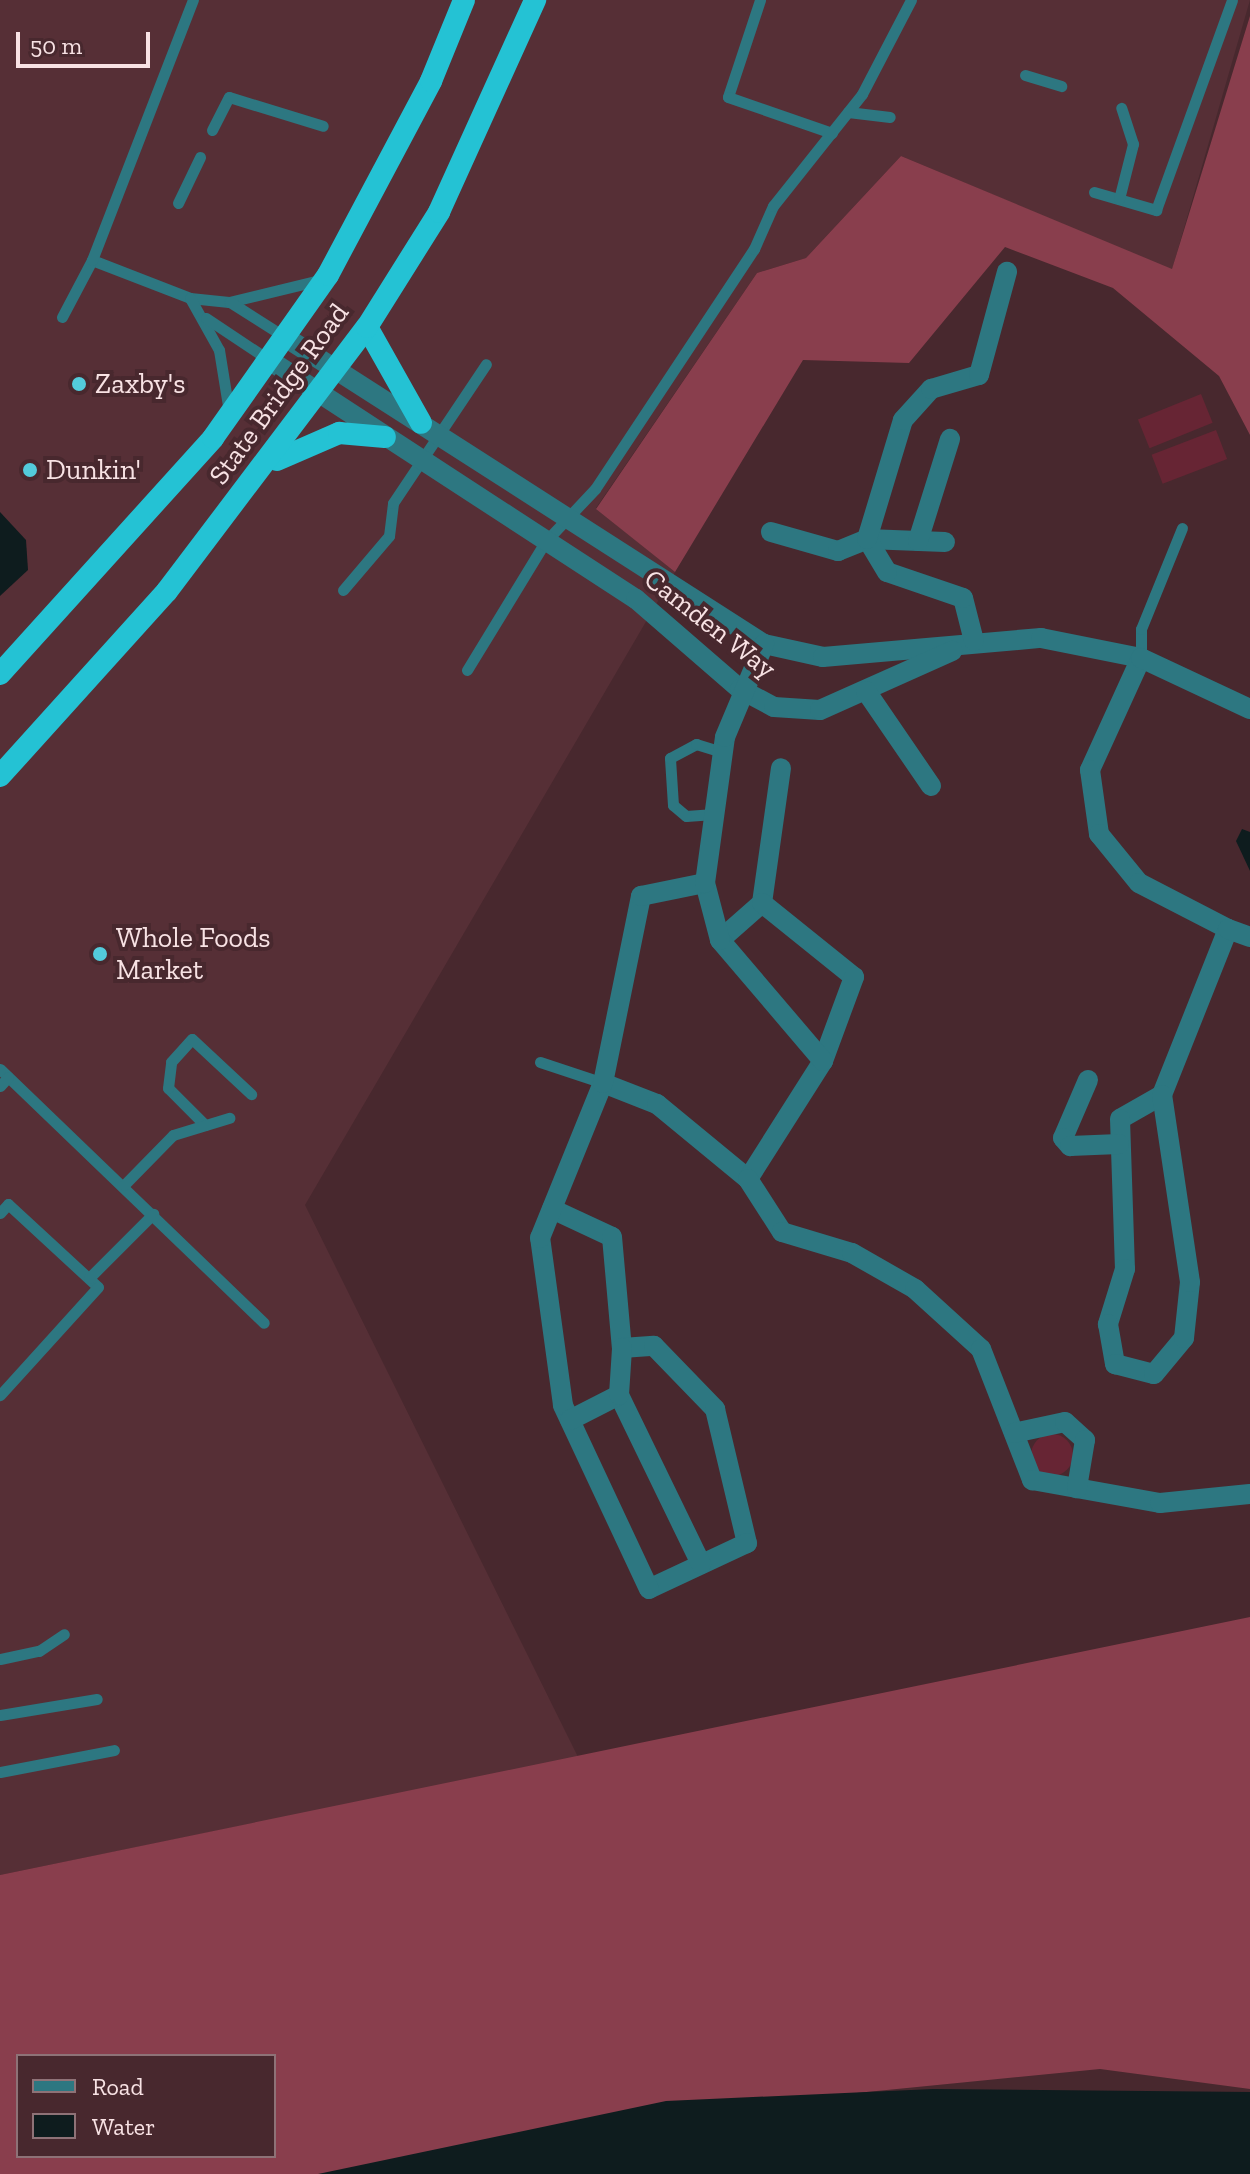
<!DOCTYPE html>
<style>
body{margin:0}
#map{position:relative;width:1250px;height:2174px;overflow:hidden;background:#48282e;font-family:"Zilla Slab",serif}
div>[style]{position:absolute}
.built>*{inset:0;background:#562f36}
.green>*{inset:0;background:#672534;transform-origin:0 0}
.round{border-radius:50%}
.forest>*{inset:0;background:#893e4d}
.water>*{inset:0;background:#0e1c1e}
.service>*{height:11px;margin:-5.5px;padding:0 5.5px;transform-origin:5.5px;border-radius:5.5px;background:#2d7781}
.minor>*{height:20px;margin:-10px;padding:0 10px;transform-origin:10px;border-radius:10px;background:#2d7781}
.trunk>*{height:22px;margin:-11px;padding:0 11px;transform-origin:11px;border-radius:11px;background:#24c2d4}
.dots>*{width:22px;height:22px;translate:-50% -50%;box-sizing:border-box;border:4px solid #48282e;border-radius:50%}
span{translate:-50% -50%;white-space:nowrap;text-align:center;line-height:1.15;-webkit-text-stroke:8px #48282e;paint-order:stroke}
.poi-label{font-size:28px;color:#f8e2e4}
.left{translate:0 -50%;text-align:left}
.street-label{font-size:28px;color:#f8e2e4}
.legend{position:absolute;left:16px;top:2054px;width:260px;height:104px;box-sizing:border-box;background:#48282e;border:2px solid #8e7277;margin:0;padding:10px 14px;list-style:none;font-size:24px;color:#f8e2e4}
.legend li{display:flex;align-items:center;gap:16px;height:40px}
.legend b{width:40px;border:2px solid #8e7277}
.scale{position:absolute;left:16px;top:32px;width:134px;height:36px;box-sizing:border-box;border:4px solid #f8e2e4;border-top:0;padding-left:10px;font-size:24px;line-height:28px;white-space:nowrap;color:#f8e2e4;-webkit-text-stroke:6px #48282e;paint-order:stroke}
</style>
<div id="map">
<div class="built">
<i style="clip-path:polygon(0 0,1250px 0,1172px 270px,901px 156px,806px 258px,757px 273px,596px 508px,675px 572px,305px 1205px,578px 1757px,0 1875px)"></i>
</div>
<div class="green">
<i style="left:1201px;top:394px;width:31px;height:68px;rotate:68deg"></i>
<i style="left:1216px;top:430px;width:31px;height:69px;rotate:69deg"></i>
<i class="round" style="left:1031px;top:1434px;width:42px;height:42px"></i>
</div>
<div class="forest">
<i style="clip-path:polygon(1250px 16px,1250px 435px,1219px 376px,1113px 288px,1005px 247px,909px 363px,803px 360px,675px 572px,596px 509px,757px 273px,806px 258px,901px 156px,1172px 269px)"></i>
<i style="clip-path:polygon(evenodd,1250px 1617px,1250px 2089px,1100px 2069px,806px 2098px,423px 2174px,0 2174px,0 1875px,1250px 1617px,18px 2056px,274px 2056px,274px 2156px,18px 2156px,18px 2056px)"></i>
</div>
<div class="water">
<i style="clip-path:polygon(0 512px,26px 540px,28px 570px,0 596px)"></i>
<i style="clip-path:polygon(1242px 829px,1250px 832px,1250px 871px,1236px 841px)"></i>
<i style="clip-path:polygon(933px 2089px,1250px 2092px,1250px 2174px,318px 2174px,666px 2101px)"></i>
</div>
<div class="service">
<i style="left:760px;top:0;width:102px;rotate:108.3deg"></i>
<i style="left:728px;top:97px;width:110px;rotate:19.1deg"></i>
<i style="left:1025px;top:75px;width:38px;rotate:17deg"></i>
<i style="left:848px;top:112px;width:42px;rotate:6.8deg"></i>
<i style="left:212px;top:130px;width:37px;rotate:-63deg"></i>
<i style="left:229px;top:97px;width:98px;rotate:17.1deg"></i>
<i style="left:1094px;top:192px;width:65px;rotate:16.2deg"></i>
<i style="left:1156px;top:210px;width:223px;rotate:-70.1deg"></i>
<i style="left:1119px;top:199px;width:57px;rotate:-75.7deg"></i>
<i style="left:1133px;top:144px;width:38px;rotate:-108deg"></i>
<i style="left:178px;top:203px;width:51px;rotate:-64.4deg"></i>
<i style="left:92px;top:260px;width:105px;rotate:21.2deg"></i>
<i style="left:190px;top:298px;width:39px;rotate:6deg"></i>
<i style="left:229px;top:302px;width:94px;rotate:-13.6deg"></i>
<i style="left:190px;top:298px;width:60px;rotate:60.9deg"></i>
<i style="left:219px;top:350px;width:63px;rotate:80.8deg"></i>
<i style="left:230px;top:302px;width:65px;rotate:32.5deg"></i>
<i style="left:62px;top:317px;width:64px;rotate:-62.2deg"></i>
<i style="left:92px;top:260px;width:279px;rotate:-68.8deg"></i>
<i style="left:206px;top:318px;width:76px;rotate:33.7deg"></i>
<i style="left:343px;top:590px;width:71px;rotate:-49.6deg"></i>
<i style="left:389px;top:536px;width:33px;rotate:-83deg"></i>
<i style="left:393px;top:503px;width:167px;rotate:-56.2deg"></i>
<i style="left:1141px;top:658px;width:29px;rotate:-90deg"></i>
<i style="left:1141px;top:629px;width:109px;rotate:-67.9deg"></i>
<i style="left:467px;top:670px;width:150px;rotate:-58.6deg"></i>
<i style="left:545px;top:542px;width:73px;rotate:-46.7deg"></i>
<i style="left:595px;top:489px;width:288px;rotate:-56.5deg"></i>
<i style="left:754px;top:249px;width:47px;rotate:-66.2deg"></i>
<i style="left:773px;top:206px;width:143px;rotate:-51.5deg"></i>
<i style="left:862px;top:94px;width:106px;rotate:-62.5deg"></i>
<i style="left:714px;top:814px;width:28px;rotate:176deg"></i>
<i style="left:686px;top:816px;width:17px;rotate:-140deg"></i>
<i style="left:673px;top:805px;width:47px;rotate:-93.7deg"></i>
<i style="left:670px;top:758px;width:30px;rotate:-28deg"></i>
<i style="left:696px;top:744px;width:28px;rotate:17deg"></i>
<i style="left:540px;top:1062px;width:66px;rotate:18.4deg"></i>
<i style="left:0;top:1069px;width:366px;rotate:43.9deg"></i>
<i style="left:0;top:1086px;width:12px;rotate:-48deg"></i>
<i style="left:205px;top:1125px;width:52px;rotate:-135deg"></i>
<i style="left:168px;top:1088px;width:26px;rotate:-83deg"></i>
<i style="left:171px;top:1062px;width:31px;rotate:-48deg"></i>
<i style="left:192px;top:1039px;width:81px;rotate:43deg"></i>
<i style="left:124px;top:1185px;width:70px;rotate:-45.6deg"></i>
<i style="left:173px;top:1135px;width:59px;rotate:-16.9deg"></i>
<i style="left:0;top:1213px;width:12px;rotate:-48deg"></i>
<i style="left:8px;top:1204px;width:122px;rotate:42.7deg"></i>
<i style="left:98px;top:1287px;width:146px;rotate:132.2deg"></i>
<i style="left:89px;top:1278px;width:91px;rotate:-45deg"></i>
<i style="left:0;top:1659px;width:40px;rotate:-12deg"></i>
<i style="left:39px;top:1651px;width:30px;rotate:-34deg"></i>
<i style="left:0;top:1715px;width:98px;rotate:-9.4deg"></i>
<i style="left:0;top:1772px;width:116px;rotate:-10.9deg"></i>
</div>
<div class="minor">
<i style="left:285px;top:337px;width:569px;rotate:32.66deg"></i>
<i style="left:764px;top:644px;width:60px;rotate:12.4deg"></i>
<i style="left:823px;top:657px;width:219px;rotate:-5deg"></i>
<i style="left:1041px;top:638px;width:102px;rotate:11.3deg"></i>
<i style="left:1141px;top:658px;width:123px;rotate:114.5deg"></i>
<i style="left:1090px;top:770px;width:65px;rotate:82deg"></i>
<i style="left:1099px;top:834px;width:63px;rotate:50.8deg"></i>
<i style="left:1139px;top:883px;width:100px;rotate:27.3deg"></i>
<i style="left:1228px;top:929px;width:179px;rotate:111.7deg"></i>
<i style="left:1162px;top:1095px;width:48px;rotate:150.3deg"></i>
<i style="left:1120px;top:1119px;width:150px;rotate:88.1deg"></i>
<i style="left:1125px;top:1269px;width:58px;rotate:107.2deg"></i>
<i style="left:1108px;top:1324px;width:41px;rotate:80.1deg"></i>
<i style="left:1115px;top:1364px;width:40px;rotate:14.4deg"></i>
<i style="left:1154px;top:1374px;width:47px;rotate:-50.2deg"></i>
<i style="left:1184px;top:1338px;width:56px;rotate:-83.9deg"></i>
<i style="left:1190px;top:1282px;width:189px;rotate:-98.5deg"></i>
<i style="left:269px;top:360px;width:438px;rotate:33.1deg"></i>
<i style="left:636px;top:599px;width:138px;rotate:40.9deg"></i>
<i style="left:740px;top:689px;width:38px;rotate:28deg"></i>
<i style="left:774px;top:707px;width:46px;rotate:3.7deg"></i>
<i style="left:820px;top:710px;width:145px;rotate:-24.1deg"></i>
<i style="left:771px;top:532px;width:70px;rotate:15.8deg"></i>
<i style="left:838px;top:551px;width:31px;rotate:-22deg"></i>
<i style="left:867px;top:539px;width:78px;rotate:2.2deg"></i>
<i style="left:918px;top:541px;width:107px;rotate:-72.6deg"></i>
<i style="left:974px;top:641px;width:44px;rotate:-104.3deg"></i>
<i style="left:963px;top:598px;width:80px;rotate:-161.1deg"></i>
<i style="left:887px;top:572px;width:39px;rotate:-121deg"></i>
<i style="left:867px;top:539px;width:124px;rotate:-73.2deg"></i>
<i style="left:903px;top:420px;width:42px;rotate:-47.9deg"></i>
<i style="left:931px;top:389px;width:50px;rotate:-16.3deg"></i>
<i style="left:979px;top:375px;width:107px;rotate:-74.8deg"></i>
<i style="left:1141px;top:658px;width:120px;rotate:25.1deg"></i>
<i style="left:866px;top:691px;width:115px;rotate:55.6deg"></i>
<i style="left:762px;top:903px;width:136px;rotate:-82deg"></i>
<i style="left:1228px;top:929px;width:23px;rotate:20deg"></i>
<i style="left:720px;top:940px;width:56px;rotate:-41.4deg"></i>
<i style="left:762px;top:903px;width:118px;rotate:38.8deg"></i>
<i style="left:854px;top:977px;width:90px;rotate:110.3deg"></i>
<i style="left:1088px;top:1080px;width:63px;rotate:113.3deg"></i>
<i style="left:1063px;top:1138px;width:11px;rotate:49deg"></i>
<i style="left:1070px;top:1146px;width:49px;rotate:-2.3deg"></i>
<i style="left:603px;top:1083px;width:58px;rotate:21.3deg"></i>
<i style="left:657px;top:1104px;width:118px;rotate:39.5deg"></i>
<i style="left:748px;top:1179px;width:140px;rotate:-57.6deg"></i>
<i style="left:823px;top:1061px;width:159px;rotate:-130.4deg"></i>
<i style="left:720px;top:940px;width:59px;rotate:-104.7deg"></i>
<i style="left:748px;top:1179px;width:63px;rotate:57.3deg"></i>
<i style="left:782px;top:1232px;width:73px;rotate:16.7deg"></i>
<i style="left:852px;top:1253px;width:73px;rotate:29.7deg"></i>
<i style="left:915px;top:1289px;width:89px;rotate:42.3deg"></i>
<i style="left:981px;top:1349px;width:141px;rotate:68.7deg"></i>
<i style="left:1032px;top:1480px;width:130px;rotate:10.2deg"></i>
<i style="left:1160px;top:1503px;width:90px;rotate:-5.7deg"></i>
<i style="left:552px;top:1209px;width:66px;rotate:25deg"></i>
<i style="left:612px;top:1237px;width:111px;rotate:84.9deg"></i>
<i style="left:622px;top:1348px;width:32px;rotate:-4deg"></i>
<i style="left:654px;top:1346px;width:88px;rotate:45.9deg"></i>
<i style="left:715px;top:1409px;width:138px;rotate:76.6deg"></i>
<i style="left:747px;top:1543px;width:108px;rotate:154.9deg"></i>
<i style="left:649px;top:1589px;width:203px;rotate:-115.1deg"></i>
<i style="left:563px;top:1405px;width:169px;rotate:-97.8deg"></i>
<i style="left:540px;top:1238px;width:167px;rotate:-67.9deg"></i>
<i style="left:603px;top:1083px;width:191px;rotate:-78.5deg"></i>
<i style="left:641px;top:896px;width:65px;rotate:-11.5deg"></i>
<i style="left:705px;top:883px;width:147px;rotate:-82.2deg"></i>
<i style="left:725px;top:737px;width:101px;rotate:-67.2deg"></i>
<i style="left:619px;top:1395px;width:188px;rotate:64.1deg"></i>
<i style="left:570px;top:1420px;width:55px;rotate:-27deg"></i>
<i style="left:619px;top:1395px;width:47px;rotate:-86.3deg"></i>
<i style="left:1014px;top:1433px;width:52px;rotate:-12.2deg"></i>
<i style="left:1065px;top:1422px;width:27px;rotate:42deg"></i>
<i style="left:1085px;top:1440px;width:49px;rotate:99.5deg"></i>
</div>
<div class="trunk">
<i style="left:367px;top:327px;width:110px;rotate:60.6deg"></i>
<i style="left:277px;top:460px;width:68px;rotate:-23.5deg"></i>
<i style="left:339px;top:433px;width:46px;rotate:5deg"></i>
<i style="left:0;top:674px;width:318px;rotate:-47.9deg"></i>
<i style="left:213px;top:438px;width:199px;rotate:-54.8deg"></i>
<i style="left:328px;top:275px;width:220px;rotate:-62deg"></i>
<i style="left:431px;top:81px;width:87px;rotate:-67.8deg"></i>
<i style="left:0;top:776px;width:249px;rotate:-47.9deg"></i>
<i style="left:167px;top:591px;width:331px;rotate:-52.9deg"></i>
<i style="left:367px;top:327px;width:136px;rotate:-57.9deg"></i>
<i style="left:439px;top:212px;width:233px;rotate:-65.6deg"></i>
</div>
<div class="dots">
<i style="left:79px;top:384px;background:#53cbdb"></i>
<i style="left:30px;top:470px;background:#53cbdb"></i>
<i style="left:100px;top:954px;background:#53cbdb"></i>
</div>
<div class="poi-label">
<span class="left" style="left:95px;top:384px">Zaxby's</span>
<span class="left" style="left:46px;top:470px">Dunkin'</span>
<span class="left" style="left:116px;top:954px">Whole Foods<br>Market</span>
</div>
<div class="street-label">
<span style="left:279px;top:394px;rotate:-54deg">State Bridge Road</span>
<span style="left:710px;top:624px;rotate:38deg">Camden Way</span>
</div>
<ul class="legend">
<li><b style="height:10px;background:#2d7781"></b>Road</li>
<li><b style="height:22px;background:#0e1c1e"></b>Water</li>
</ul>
<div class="scale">50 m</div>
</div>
